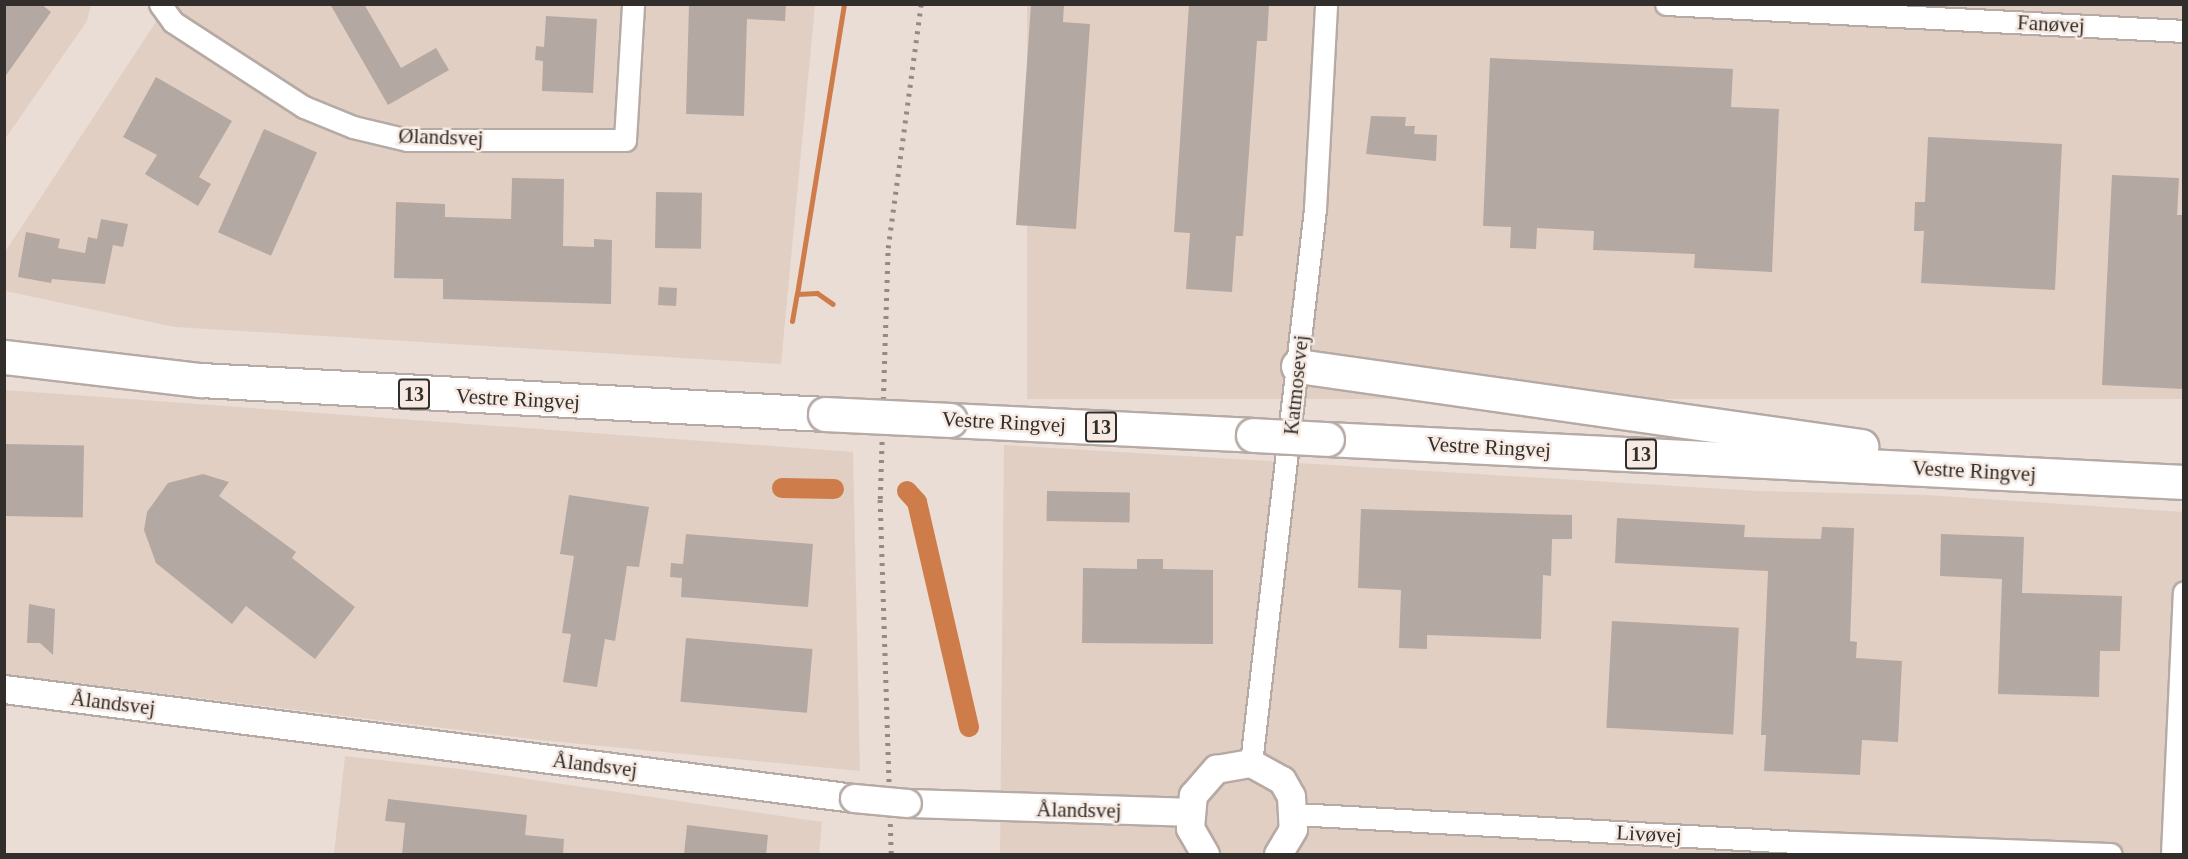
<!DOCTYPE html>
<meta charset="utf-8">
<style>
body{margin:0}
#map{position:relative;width:2188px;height:859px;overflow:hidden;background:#e9ddd6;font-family:Georgia,serif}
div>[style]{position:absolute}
.built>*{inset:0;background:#e2cfc4;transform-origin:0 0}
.stream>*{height:5px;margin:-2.5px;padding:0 2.5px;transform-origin:2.5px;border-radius:2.5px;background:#ce7d4a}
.canal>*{height:20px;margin:-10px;padding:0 10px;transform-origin:10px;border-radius:10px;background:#ce7d4a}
.building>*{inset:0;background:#b4a8a2;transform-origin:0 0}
.roads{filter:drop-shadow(2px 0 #b6aaa4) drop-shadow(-2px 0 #b6aaa4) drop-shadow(0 2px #b6aaa4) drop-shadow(0 -2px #b6aaa4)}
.minor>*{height:21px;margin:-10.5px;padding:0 10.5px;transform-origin:10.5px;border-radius:10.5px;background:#fff}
.tertiary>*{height:27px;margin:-13.5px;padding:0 13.5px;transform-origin:13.5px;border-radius:13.5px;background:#fff}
.primary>*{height:33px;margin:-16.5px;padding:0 16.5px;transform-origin:16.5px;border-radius:16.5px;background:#fff}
.rail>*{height:4.5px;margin-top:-2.25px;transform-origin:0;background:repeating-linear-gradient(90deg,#928a85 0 3px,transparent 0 9px)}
.bridges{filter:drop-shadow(2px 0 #b6aaa4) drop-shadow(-2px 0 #b6aaa4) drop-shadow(0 2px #b6aaa4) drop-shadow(0 -2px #b6aaa4)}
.tertiary-bridge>*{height:27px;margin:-13.5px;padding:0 13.5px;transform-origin:13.5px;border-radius:13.5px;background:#fff}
.primary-bridge>*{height:33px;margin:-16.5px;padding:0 16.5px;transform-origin:16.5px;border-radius:16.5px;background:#fff}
span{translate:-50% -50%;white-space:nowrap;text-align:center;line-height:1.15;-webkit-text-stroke:5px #f6eae3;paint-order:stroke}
.shield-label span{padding:2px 4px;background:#f6eae3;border:2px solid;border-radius:4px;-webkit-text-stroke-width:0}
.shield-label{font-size:20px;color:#322e2b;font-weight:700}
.street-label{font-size:21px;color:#322e2b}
.frame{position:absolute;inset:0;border:6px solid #322e2b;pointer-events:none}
</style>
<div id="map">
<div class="built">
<i style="clip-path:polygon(5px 5px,91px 5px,87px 21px,5px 139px)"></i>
<i style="clip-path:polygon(167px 5px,815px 5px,781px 364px,175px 327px,5px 291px,5px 252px)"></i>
<i style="left:1027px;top:5px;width:1156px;height:394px"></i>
<i style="clip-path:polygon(5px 390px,853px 452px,860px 771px,540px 740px,5px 674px)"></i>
<i style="clip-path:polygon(1004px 445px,1757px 491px,1926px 495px,2183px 512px,2183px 854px,1000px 854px)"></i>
<i style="clip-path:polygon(345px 756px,460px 769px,822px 822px,819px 854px,334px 854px)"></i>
</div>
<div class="stream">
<i style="left:797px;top:294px;width:294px;rotate:-80.8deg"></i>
<i style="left:792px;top:321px;width:27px;rotate:-80deg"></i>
<i style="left:797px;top:294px;width:20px;rotate:-3deg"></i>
<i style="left:817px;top:293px;width:19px;rotate:35deg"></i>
</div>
<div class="canal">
<i style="left:782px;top:488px;width:52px;rotate:1.1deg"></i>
<i style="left:907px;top:491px;width:15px;rotate:48deg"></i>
<i style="left:917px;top:502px;width:231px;rotate:77deg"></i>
</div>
<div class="building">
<i style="clip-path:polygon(4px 4px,41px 4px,51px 12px,4px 78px)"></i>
<i style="clip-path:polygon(330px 4px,364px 4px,401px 68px,436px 48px,449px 70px,388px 105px)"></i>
<i style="clip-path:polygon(689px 4px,786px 4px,785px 21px,747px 19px,744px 116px,686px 114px)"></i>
<i style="clip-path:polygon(1031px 4px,1064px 4px,1063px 22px,1090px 24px,1076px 229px,1016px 225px)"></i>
<i style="clip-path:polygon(1189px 4px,1269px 4px,1267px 41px,1257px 41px,1243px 236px,1236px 236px,1232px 292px,1186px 289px,1190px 233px,1174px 232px)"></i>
<i style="clip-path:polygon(546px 16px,597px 19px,593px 93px,542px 91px,543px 61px,535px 60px,536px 46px,544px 47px)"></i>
<i style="clip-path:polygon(1490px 58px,1733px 69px,1731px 107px,1779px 109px,1772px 272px,1694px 268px,1695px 254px,1593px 250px,1594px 231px,1537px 228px,1536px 249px,1510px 248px,1511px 227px,1483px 226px)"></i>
<i style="clip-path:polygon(156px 77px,232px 121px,199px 177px,211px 184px,198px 206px,145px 174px,157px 155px,123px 137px)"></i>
<i style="clip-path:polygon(1371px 116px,1406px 117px,1405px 126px,1415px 126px,1414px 134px,1437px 135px,1436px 161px,1366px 154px)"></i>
<i style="left:264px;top:129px;width:58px;height:113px;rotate:24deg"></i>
<i style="clip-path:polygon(1928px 137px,2062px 144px,2055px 290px,1921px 283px,1924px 231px,1914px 231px,1915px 202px,1925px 202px)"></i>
<i style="clip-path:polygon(2112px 175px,2179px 178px,2177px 215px,2184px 215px,2184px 389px,2102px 385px)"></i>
<i style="clip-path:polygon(512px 178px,564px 179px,563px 246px,594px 247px,594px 239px,612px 240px,611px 304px,443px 299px,443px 279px,394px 278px,396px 202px,445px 204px,445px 217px,511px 219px)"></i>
<i style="left:656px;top:192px;width:46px;height:56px;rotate:1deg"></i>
<i style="clip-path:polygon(101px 219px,128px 224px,123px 247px,113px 245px,105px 284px,52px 279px,51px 283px,18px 277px,26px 232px,60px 239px,58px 248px,85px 253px,88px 237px,97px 239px)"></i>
<i style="left:659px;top:287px;width:18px;height:18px;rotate:3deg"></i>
<i style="left:4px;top:444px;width:80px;height:72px;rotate:1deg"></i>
<i style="clip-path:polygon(203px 474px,229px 482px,219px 496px,296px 552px,292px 558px,355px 607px,315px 659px,246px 606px,232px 624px,156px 563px,144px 530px,147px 512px,168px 483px)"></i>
<i style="left:1047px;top:491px;width:83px;height:30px;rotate:1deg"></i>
<i style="clip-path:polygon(569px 495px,649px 507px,639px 567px,627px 566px,615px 641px,605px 639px,597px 687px,563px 682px,571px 634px,562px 633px,574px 556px,560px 554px)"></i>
<i style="clip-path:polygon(1361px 509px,1572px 515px,1572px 539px,1552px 539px,1551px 576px,1543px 575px,1541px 639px,1427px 635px,1427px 649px,1399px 648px,1401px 590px,1358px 588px)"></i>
<i style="clip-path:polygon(1617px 518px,1745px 525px,1744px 537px,1821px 539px,1822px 527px,1854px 528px,1850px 641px,1857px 642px,1856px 658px,1902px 661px,1898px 742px,1862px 740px,1860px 775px,1764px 771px,1766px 735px,1761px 735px,1768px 571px,1615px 563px)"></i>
<i style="clip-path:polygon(686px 534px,813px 544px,808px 607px,681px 597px,682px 578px,670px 577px,671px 563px,683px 564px)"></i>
<i style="clip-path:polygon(1941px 534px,2024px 537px,2022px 593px,2122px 596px,2120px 651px,2100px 651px,2099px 697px,1998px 694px,2002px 579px,1940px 576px)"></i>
<i style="clip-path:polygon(1137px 559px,1163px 559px,1163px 569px,1213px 570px,1213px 644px,1082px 643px,1083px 568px,1137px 569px)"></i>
<i style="clip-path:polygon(29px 604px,55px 609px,53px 655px,40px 643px,27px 643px)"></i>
<i style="left:1612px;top:621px;width:127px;height:107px;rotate:3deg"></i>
<i style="left:686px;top:638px;width:127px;height:64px;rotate:5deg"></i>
<i style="clip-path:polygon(388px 799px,527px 815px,525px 835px,564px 839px,563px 855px,402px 855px,405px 823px,385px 821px)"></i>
<i style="clip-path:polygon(687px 825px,768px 835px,766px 855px,684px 855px)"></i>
</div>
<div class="roads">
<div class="minor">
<i style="left:160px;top:4px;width:22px;rotate:54deg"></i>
<i style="left:173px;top:22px;width:156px;rotate:33deg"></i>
<i style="left:304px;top:107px;width:53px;rotate:22.2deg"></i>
<i style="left:353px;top:127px;width:56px;rotate:13.5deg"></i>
<i style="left:407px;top:140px;width:218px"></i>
<i style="left:625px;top:140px;width:136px;rotate:-86.6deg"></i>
<i style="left:1666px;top:4px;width:519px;rotate:2.98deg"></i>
<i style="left:1251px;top:763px;width:558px;rotate:-83.41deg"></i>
<i style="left:1315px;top:209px;width:205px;rotate:-86.9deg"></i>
<i style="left:1295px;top:814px;width:499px;rotate:3.2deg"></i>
<i style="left:1793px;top:842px;width:318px;rotate:2.2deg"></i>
<i style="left:2172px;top:854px;width:262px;rotate:-87.4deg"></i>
</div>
<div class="tertiary">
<i style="left:4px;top:689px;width:857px;rotate:7.31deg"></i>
<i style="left:907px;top:803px;width:282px;rotate:1.8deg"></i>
<i style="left:1205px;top:854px;width:30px;rotate:-120deg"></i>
<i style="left:1190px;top:828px;width:33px;rotate:-85deg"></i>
<i style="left:1193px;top:795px;width:35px;rotate:-49deg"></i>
<i style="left:1216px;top:769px;width:36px;rotate:-10deg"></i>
<i style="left:1251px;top:763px;width:35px;rotate:29deg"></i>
<i style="left:1282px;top:780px;width:18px;rotate:61deg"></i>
<i style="left:1291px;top:796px;width:33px;rotate:87deg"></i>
<i style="left:1293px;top:829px;width:29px;rotate:121deg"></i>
</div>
<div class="primary">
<i style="left:4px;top:357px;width:198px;rotate:6.7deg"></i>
<i style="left:201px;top:380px;width:625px;rotate:3.12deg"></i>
<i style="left:1298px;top:366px;width:569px;rotate:8.09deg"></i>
<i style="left:950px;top:420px;width:303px;rotate:2.8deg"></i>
<i style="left:1327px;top:439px;width:858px;rotate:2.87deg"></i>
</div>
</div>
<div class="rail">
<i style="left:891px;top:854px;width:355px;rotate:-91.8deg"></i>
<i style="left:880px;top:499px;width:251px;rotate:-88.2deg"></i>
<i style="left:888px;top:248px;width:246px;rotate:-82.3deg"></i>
</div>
<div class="bridges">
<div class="tertiary-bridge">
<i style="left:854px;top:798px;width:53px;rotate:5.4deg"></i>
</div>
<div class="primary-bridge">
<i style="left:825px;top:414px;width:125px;rotate:2.7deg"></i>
<i style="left:1253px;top:435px;width:74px;rotate:3.1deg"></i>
</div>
</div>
<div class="shield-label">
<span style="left:414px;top:394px">13</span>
<span style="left:1101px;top:427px">13</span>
<span style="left:1641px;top:454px">13</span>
</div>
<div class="street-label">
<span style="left:2051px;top:24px;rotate:3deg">Fanøvej</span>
<span style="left:441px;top:137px;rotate:2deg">Ølandsvej</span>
<span style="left:1296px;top:385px;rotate:-84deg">Katmosevej</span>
<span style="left:518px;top:399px;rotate:3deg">Vestre Ringvej</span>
<span style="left:1004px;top:422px;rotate:3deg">Vestre Ringvej</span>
<span style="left:1489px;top:447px;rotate:3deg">Vestre Ringvej</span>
<span style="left:1974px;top:471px;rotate:3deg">Vestre Ringvej</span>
<span style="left:113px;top:703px;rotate:7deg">Ålandsvej</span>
<span style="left:595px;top:765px;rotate:7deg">Ålandsvej</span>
<span style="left:1079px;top:810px;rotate:1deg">Ålandsvej</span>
<span style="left:1649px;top:834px;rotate:3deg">Livøvej</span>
</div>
<div class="frame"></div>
</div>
